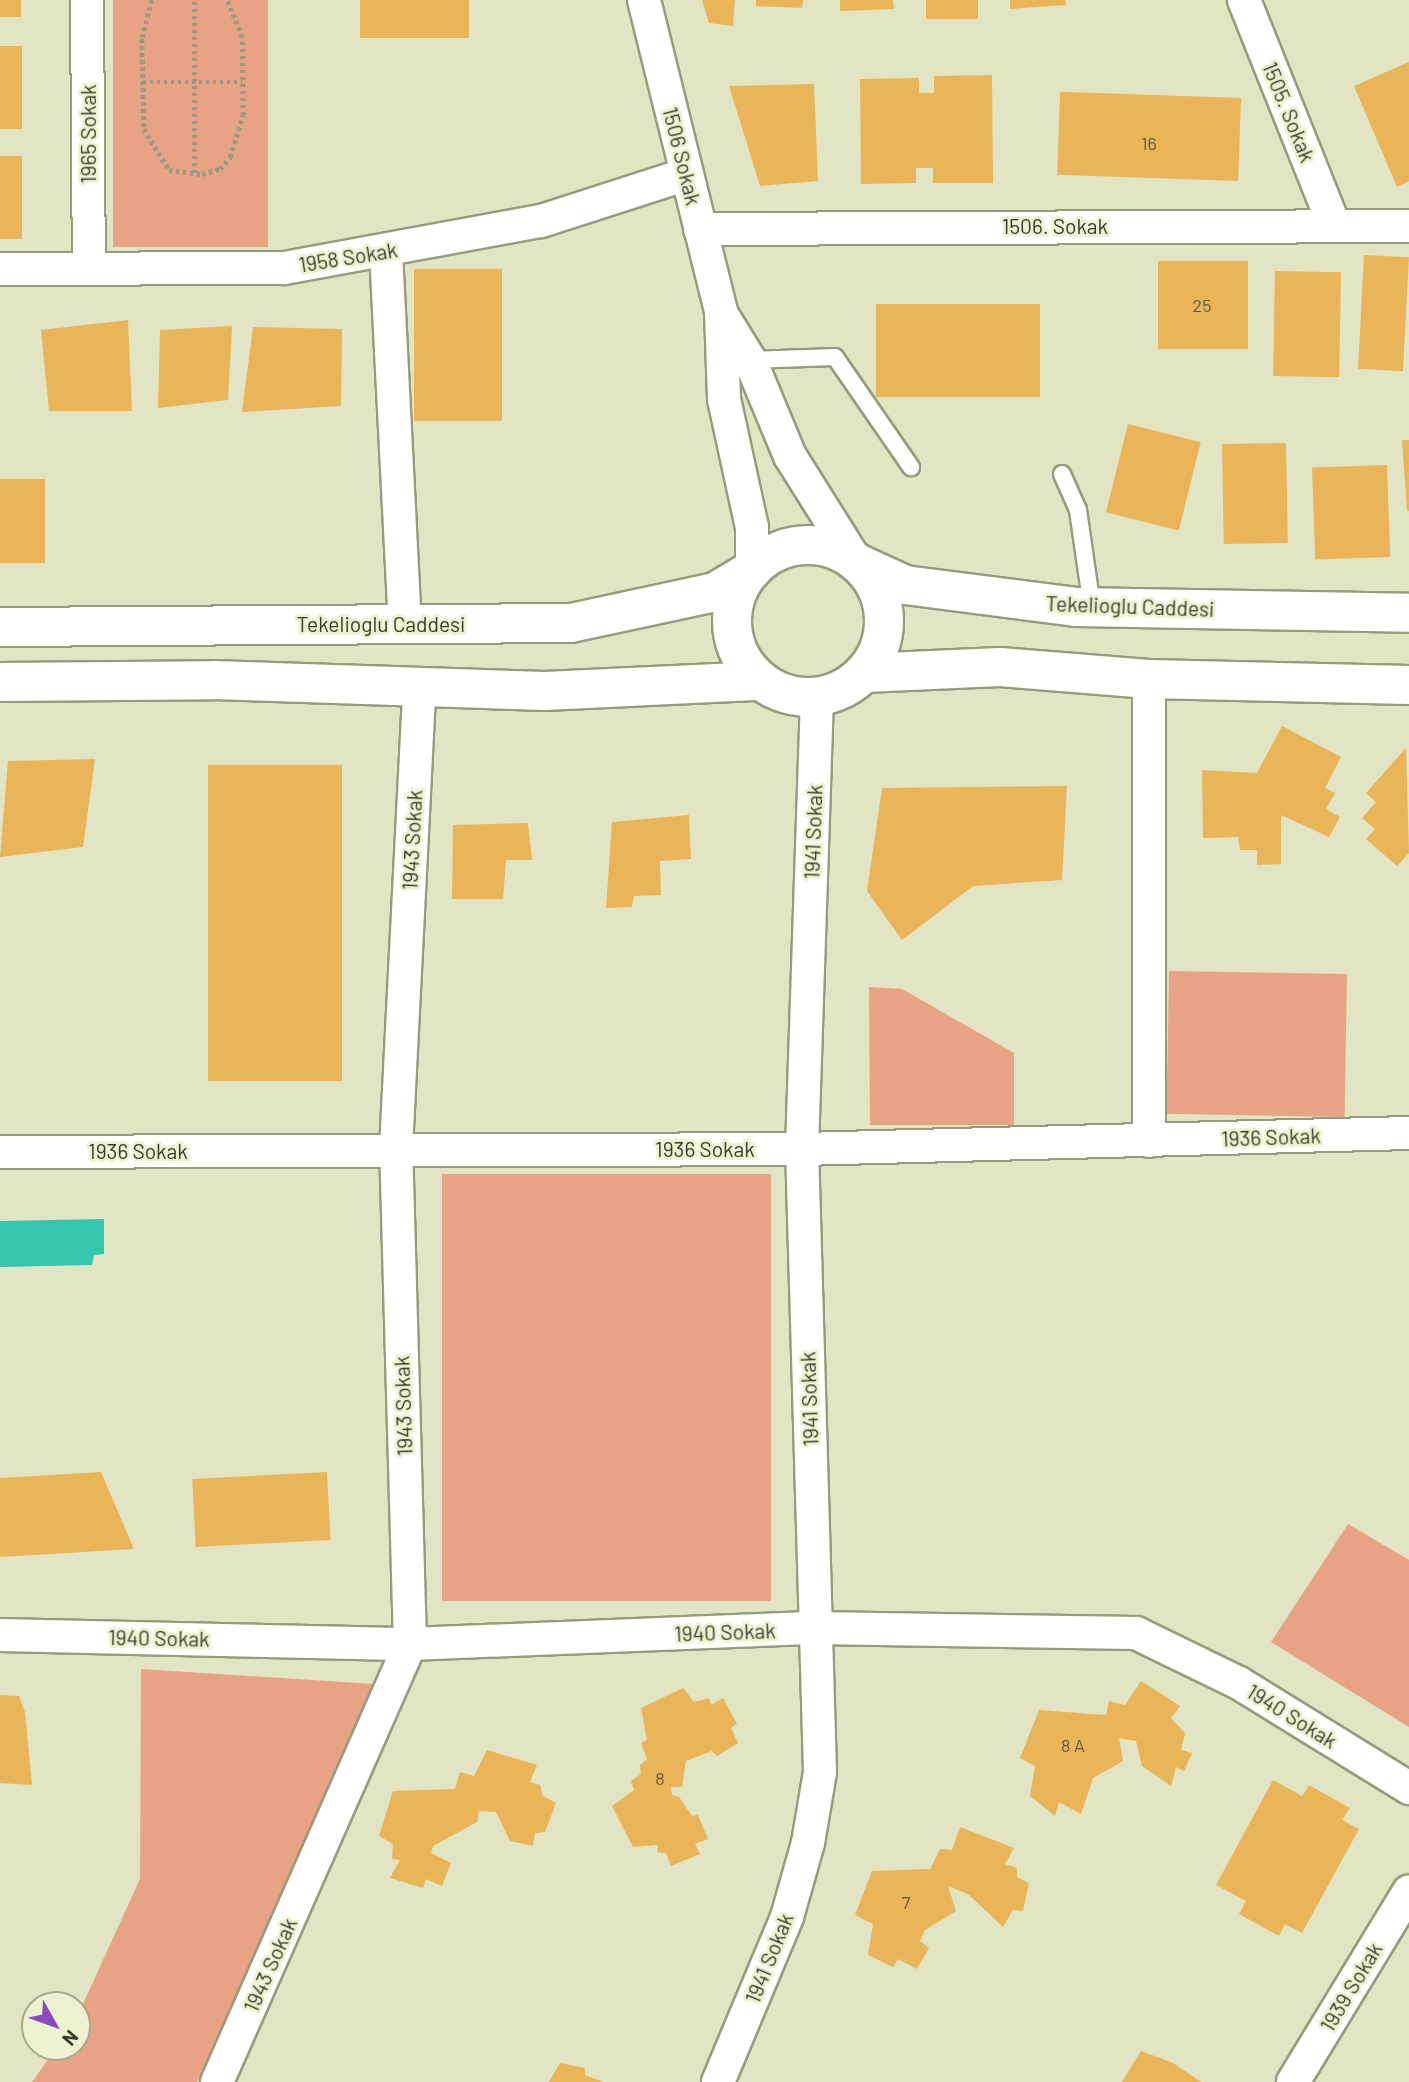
<!DOCTYPE html>
<style>
body{margin:0}
#map{position:relative;width:1409px;height:2082px;overflow:hidden;background:#e1e5c3;font-family:Barlow,sans-serif}
div>[style]{position:absolute}
.green>*{inset:0;background:#e7a384;transform-origin:0 0}
.water>*{inset:0;background:#35c6ad}
.building>*{inset:0;background:#eab459;transform-origin:0 0}
.path>*{height:4.5px;margin-top:-2.25px;transform-origin:0;background:repeating-linear-gradient(90deg,#989a82 0 3.5px,transparent 0 7px)}
.roads{filter:drop-shadow(2px 0 #989b7b) drop-shadow(-2px 0 #989b7b) drop-shadow(0 2px #989b7b) drop-shadow(0 -2px #989b7b)}
.service>*{height:16px;margin:-8px;padding:0 8px;transform-origin:8px;border-radius:8px;background:#fff}
.minor>*{height:32px;margin:-16px;padding:0 16px;transform-origin:16px;border-radius:16px;background:#fff}
.primary>*{height:38px;margin:-19px;padding:0 19px;transform-origin:19px;border-radius:19px;background:#fff}
.primary>.ring{margin:-19px;padding:0;box-sizing:content-box;background:none;border:38px solid #fff;border-radius:50%}
span{translate:-50% -50%;white-space:nowrap;text-align:center;line-height:1.15;-webkit-text-stroke:6px #eff2d0;paint-order:stroke}
.number-label{font-size:18px;color:#655838}
.number-label span{-webkit-text-stroke-width:0}
.street-label{font-size:21px;color:#393a2d}
.north{position:absolute;left:21px;top:1991px;width:70px;height:70px;box-sizing:border-box;background:#eff2d0;border:2px solid #a6a88f;border-radius:50%;rotate:130deg;font-size:19px;font-weight:700;line-height:28px;text-align:center;color:#393a2d}
.north::after{content:'';display:block;margin:auto;width:24px;height:32px;background:#894bc1;clip-path:polygon(50% 0,100% 100%,50% 72%,0 100%)}
</style>
<div id="map">
<div class="green">
<i style="left:113px;top:0;width:155px;height:247px"></i>
<i style="left:1347px;top:974px;width:143px;height:178px;rotate:91deg"></i>
<i style="clip-path:polygon(869px 987px,902px 989px,1014px 1053px,1014px 1125px,870px 1125px)"></i>
<i style="left:442px;top:1174px;width:329px;height:427px"></i>
<i style="clip-path:polygon(1348px 1524px,1409px 1560px,1409px 1727px,1271px 1642px)"></i>
<i style="clip-path:polygon(141px 1669px,374px 1684px,361px 1729px,307px 1836px,197px 2082px,32px 2082px,57px 2047px,77px 2047px,77px 2017px,140px 1879px)"></i>
</div>
<div class="water">
<i style="clip-path:polygon(104px 1219px,104px 1254px,94px 1255px,92px 1265px,0 1267px,0 1221px)"></i>
</div>
<div class="building">
<i style="left:0;top:0;width:21px;height:17px"></i>
<i style="left:360px;top:0;width:109px;height:38px"></i>
<i style="clip-path:polygon(702px 0,735px 0,733px 26px,709px 23px)"></i>
<i style="clip-path:polygon(756px 0,803px 0,802px 8px,756px 6px)"></i>
<i style="clip-path:polygon(840px 0,893px 0,894px 9px,840px 11px)"></i>
<i style="left:926px;top:0;width:52px;height:19px"></i>
<i style="clip-path:polygon(1010px 0,1065px 0,1066px 5px,1010px 9px)"></i>
<i style="left:0;top:46px;width:22px;height:83px"></i>
<i style="clip-path:polygon(1409px 62px,1409px 181px,1397px 187px,1354px 86px)"></i>
<i style="clip-path:polygon(992px 75px,993px 183px,933px 183px,933px 168px,916px 168px,916px 183px,861px 184px,860px 79px,919px 78px,919px 93px,934px 93px,934px 76px)"></i>
<i style="clip-path:polygon(814px 84px,818px 181px,760px 186px,729px 86px)"></i>
<i style="left:1241px;top:98px;width:83px;height:181px;rotate:92deg"></i>
<i style="left:0;top:156px;width:22px;height:83px"></i>
<i style="left:1364px;top:255px;width:45px;height:114px;rotate:3deg"></i>
<i style="left:1158px;top:261px;width:90px;height:88px"></i>
<i style="left:502px;top:269px;width:152px;height:88px;rotate:90deg"></i>
<i style="left:1275px;top:271px;width:66px;height:105px;rotate:1deg"></i>
<i style="left:876px;top:304px;width:164px;height:93px"></i>
<i style="clip-path:polygon(128px 320px,132px 411px,49px 411px,41px 330px)"></i>
<i style="clip-path:polygon(232px 326px,228px 400px,158px 408px,160px 330px)"></i>
<i style="clip-path:polygon(253px 327px,342px 329px,341px 406px,242px 412px)"></i>
<i style="left:1128px;top:424px;width:75px;height:91px;rotate:14deg"></i>
<i style="clip-path:polygon(1402px 440px,1409px 440px,1409px 511px,1407px 511px)"></i>
<i style="left:1286px;top:443px;width:100px;height:64px;rotate:89deg"></i>
<i style="left:1387px;top:465px;width:92px;height:75px;rotate:88deg"></i>
<i style="left:45px;top:479px;width:84px;height:45px;rotate:90deg"></i>
<i style="clip-path:polygon(1282px 726px,1341px 757px,1325px 788px,1335px 793px,1326px 809px,1340px 817px,1329px 837px,1281px 815px,1281px 864px,1257px 865px,1257px 850px,1240px 850px,1238px 837px,1203px 838px,1202px 770px,1257px 773px)"></i>
<i style="clip-path:polygon(1406px 748px,1409px 853px,1397px 866px,1366px 839px,1375px 829px,1362px 818px,1376px 802px,1366px 793px)"></i>
<i style="clip-path:polygon(95px 759px,83px 847px,0 857px,8px 761px)"></i>
<i style="left:208px;top:765px;width:134px;height:316px"></i>
<i style="clip-path:polygon(1067px 786px,1062px 880px,973px 886px,902px 940px,867px 891px,882px 788px)"></i>
<i style="clip-path:polygon(689px 815px,691px 859px,660px 861px,661px 895px,634px 896px,632px 907px,606px 908px,612px 822px)"></i>
<i style="clip-path:polygon(528px 823px,532px 860px,506px 860px,503px 899px,452px 899px,453px 825px)"></i>
<i style="clip-path:polygon(101px 1472px,134px 1549px,0 1557px,0 1478px)"></i>
<i style="left:327px;top:1472px;width:68px;height:135px;rotate:87deg"></i>
<i style="clip-path:polygon(1141px 1681px,1180px 1706px,1171px 1718px,1185px 1733px,1181px 1750px,1192px 1753px,1184px 1771px,1176px 1767px,1171px 1786px,1142px 1766px,1136px 1741px,1119px 1738px,1123px 1761px,1093px 1778px,1081px 1814px,1059px 1802px,1055px 1816px,1030px 1796px,1035px 1766px,1020px 1758px,1039px 1710px,1106px 1715px,1109px 1701px,1125px 1705px)"></i>
<i style="clip-path:polygon(683px 1688px,694px 1702px,709px 1698px,711px 1705px,723px 1698px,737px 1724px,731px 1728px,738px 1743px,717px 1756px,712px 1751px,686px 1761px,682px 1787px,671px 1787px,672px 1795px,679px 1797px,692px 1816px,698px 1815px,708px 1839px,695px 1844px,700px 1854px,671px 1866px,666px 1853px,657px 1852px,658px 1845px,633px 1847px,612px 1806px,634px 1790px,631px 1781px,641px 1774px,640px 1765px,647px 1759px,641px 1743px,647px 1740px,641px 1708px)"></i>
<i style="clip-path:polygon(0 1695px,19px 1696px,25px 1712px,32px 1785px,0 1783px)"></i>
<i style="clip-path:polygon(487px 1750px,537px 1765px,530px 1782px,540px 1785px,543px 1796px,556px 1803px,545px 1832px,535px 1833px,533px 1846px,510px 1841px,496px 1812px,479px 1811px,477px 1822px,433px 1846px,431px 1853px,451px 1863px,442px 1886px,426px 1879px,423px 1888px,390px 1878px,400px 1860px,392px 1859px,393px 1844px,379px 1836px,393px 1791px,455px 1789px,460px 1772px,474px 1776px)"></i>
<i style="clip-path:polygon(1273px 1780px,1302px 1796px,1309px 1785px,1350px 1808px,1342px 1820px,1359px 1829px,1302px 1933px,1285px 1924px,1279px 1936px,1239px 1914px,1246px 1901px,1216px 1885px)"></i>
<i style="clip-path:polygon(960px 1827px,1014px 1848px,1005px 1864px,1017px 1868px,1017px 1877px,1029px 1883px,1023px 1911px,1013px 1910px,1003px 1927px,968px 1894px,948px 1886px,956px 1911px,925px 1930px,920px 1941px,929px 1948px,917px 1969px,898px 1959px,893px 1967px,868px 1955px,873px 1924px,855px 1915px,872px 1871px,930px 1869px,940px 1849px,952px 1850px)"></i>
<i style="clip-path:polygon(1141px 2051px,1173px 2063px,1201px 2082px,1122px 2082px)"></i>
<i style="clip-path:polygon(560px 2063px,585px 2068px,585px 2075px,604px 2082px,549px 2082px)"></i>
</div>
<div class="path">
<i style="left:152px;top:0;width:40px;rotate:104.4deg"></i>
<i style="left:142px;top:39px;width:90px;rotate:88.7deg"></i>
<i style="left:144px;top:129px;width:48px;rotate:58.6deg"></i>
<i style="left:169px;top:170px;width:33px;rotate:7deg"></i>
<i style="left:202px;top:174px;width:19px;rotate:-16deg"></i>
<i style="left:220px;top:169px;width:16px;rotate:-50deg"></i>
<i style="left:230px;top:157px;width:44px;rotate:-72.8deg"></i>
<i style="left:243px;top:115px;width:78px;rotate:-90.7deg"></i>
<i style="left:242px;top:37px;width:40px;rotate:-112deg"></i>
<i style="left:143px;top:82px;width:99px"></i>
<i style="left:194px;top:173px;width:173px;rotate:-90deg"></i>
</div>
<div class="roads">
<div class="service">
<i style="left:750px;top:360px;width:85px;rotate:-2deg"></i>
<i style="left:835px;top:357px;width:134px;rotate:55.4deg"></i>
<i style="left:1062px;top:474px;width:39px;rotate:66deg"></i>
<i style="left:1078px;top:510px;width:98px;rotate:81.8deg"></i>
</div>
<div class="minor">
<i style="left:87px;top:0;width:268px;rotate:89.6deg"></i>
<i style="left:644px;top:0;width:321px;rotate:76.1deg"></i>
<i style="left:721px;top:312px;width:87px;rotate:88deg"></i>
<i style="left:724px;top:399px;width:131px;rotate:77.7deg"></i>
<i style="left:752px;top:527px;width:43px;rotate:90deg"></i>
<i style="left:1244px;top:0;width:242px;rotate:68.2deg"></i>
<i style="left:700px;top:229px;width:709px;rotate:-0.24deg"></i>
<i style="left:386px;top:252px;width:372px;rotate:87.1deg"></i>
<i style="left:0;top:269px;width:284px;rotate:-0.2deg"></i>
<i style="left:284px;top:268px;width:261px;rotate:-10.4deg"></i>
<i style="left:541px;top:221px;width:153px;rotate:-17.8deg"></i>
<i style="left:721px;top:313px;width:55px;rotate:58.3deg"></i>
<i style="left:750px;top:360px;width:104px;rotate:67.4deg"></i>
<i style="left:790px;top:456px;width:126px;rotate:57.9deg"></i>
<i style="left:1149px;top:679px;width:462px;rotate:90deg"></i>
<i style="left:0;top:1152px;width:802px;rotate:-0.21deg"></i>
<i style="left:802px;top:1149px;width:607px;rotate:-1.51deg"></i>
<i style="left:0;top:1635px;width:410px;rotate:1.3deg"></i>
<i style="left:410px;top:1644px;width:405px;rotate:-2.3deg"></i>
<i style="left:815px;top:1628px;width:321px;rotate:0.9deg"></i>
<i style="left:1136px;top:1633px;width:114px;rotate:25.9deg"></i>
<i style="left:1239px;top:1683px;width:200px;rotate:31.7deg"></i>
<i style="left:217px;top:2082px;width:479px;rotate:-66.2deg"></i>
<i style="left:410px;top:1644px;width:495px;rotate:-91.6deg"></i>
<i style="left:396px;top:1149px;width:460px;rotate:-87.1deg"></i>
<i style="left:718px;top:2082px;width:179px;rotate:-67.3deg"></i>
<i style="left:787px;top:1917px;width:77px;rotate:-74.2deg"></i>
<i style="left:808px;top:1843px;width:72px;rotate:-80.4deg"></i>
<i style="left:820px;top:1772px;width:623px;rotate:-91.65deg"></i>
<i style="left:802px;top:1149px;width:452px;rotate:-88.1deg"></i>
<i style="left:1293px;top:2082px;width:223px;rotate:-58.7deg"></i>
</div>
<div class="primary">
<i class="ring" style="left:732px;top:545px;width:114px;height:114px"></i>
<i style="left:857px;top:563px;width:53px;rotate:24.6deg"></i>
<i style="left:905px;top:585px;width:172px;rotate:7.3deg"></i>
<i style="left:1076px;top:607px;width:333px;rotate:1deg"></i>
<i style="left:0;top:627px;width:571px;rotate:-0.4deg"></i>
<i style="left:571px;top:623px;width:147px;rotate:-12.1deg"></i>
<i style="left:715px;top:592px;width:43px;rotate:-30.7deg"></i>
<i style="left:864px;top:673px;width:136px;rotate:-2.5deg"></i>
<i style="left:1000px;top:667px;width:149px;rotate:4.6deg"></i>
<i style="left:1149px;top:679px;width:260px;rotate:1.3deg"></i>
<i style="left:0;top:682px;width:214px;rotate:-0.5deg"></i>
<i style="left:214px;top:680px;width:331px;rotate:1.9deg"></i>
<i style="left:545px;top:691px;width:215px;rotate:-2.7deg"></i>
</div>
</div>
<div class="number-label">
<span style="left:1149px;top:143px">16</span>
<span style="left:1202px;top:305px">25</span>
<span style="left:1073px;top:1745px">8 A</span>
<span style="left:660px;top:1778px">8</span>
<span style="left:906px;top:1902px">7</span>
</div>
<div class="street-label">
<span style="left:1289px;top:112px;rotate:68deg">1505. Sokak</span>
<span style="left:88px;top:134px;rotate:-90deg">1965 Sokak</span>
<span style="left:682px;top:156px;rotate:76deg">1506 Sokak</span>
<span style="left:1055px;top:226px">1506. Sokak</span>
<span style="left:348px;top:257px;rotate:-9deg">1958 Sokak</span>
<span style="left:1130px;top:606px;rotate:2deg">Tekelioglu Caddesi</span>
<span style="left:381px;top:624px">Tekelioglu Caddesi</span>
<span style="left:813px;top:832px;rotate:-88deg">1941 Sokak</span>
<span style="left:412px;top:840px;rotate:-87deg">1943 Sokak</span>
<span style="left:1271px;top:1137px;rotate:-2deg">1936 Sokak</span>
<span style="left:705px;top:1149px">1936 Sokak</span>
<span style="left:138px;top:1151px">1936 Sokak</span>
<span style="left:809px;top:1399px;rotate:-92deg">1941 Sokak</span>
<span style="left:403px;top:1406px;rotate:-92deg">1943 Sokak</span>
<span style="left:725px;top:1632px;rotate:-2deg">1940 Sokak</span>
<span style="left:159px;top:1638px;rotate:1deg">1940 Sokak</span>
<span style="left:1292px;top:1716px;rotate:32deg">1940 Sokak</span>
<span style="left:769px;top:1958px;rotate:-68deg">1941 Sokak</span>
<span style="left:270px;top:1965px;rotate:-66deg">1943 Sokak</span>
<span style="left:1351px;top:1987px;rotate:-59deg">1939 Sokak</span>
</div>
<div class="north">N</div>
</div>
